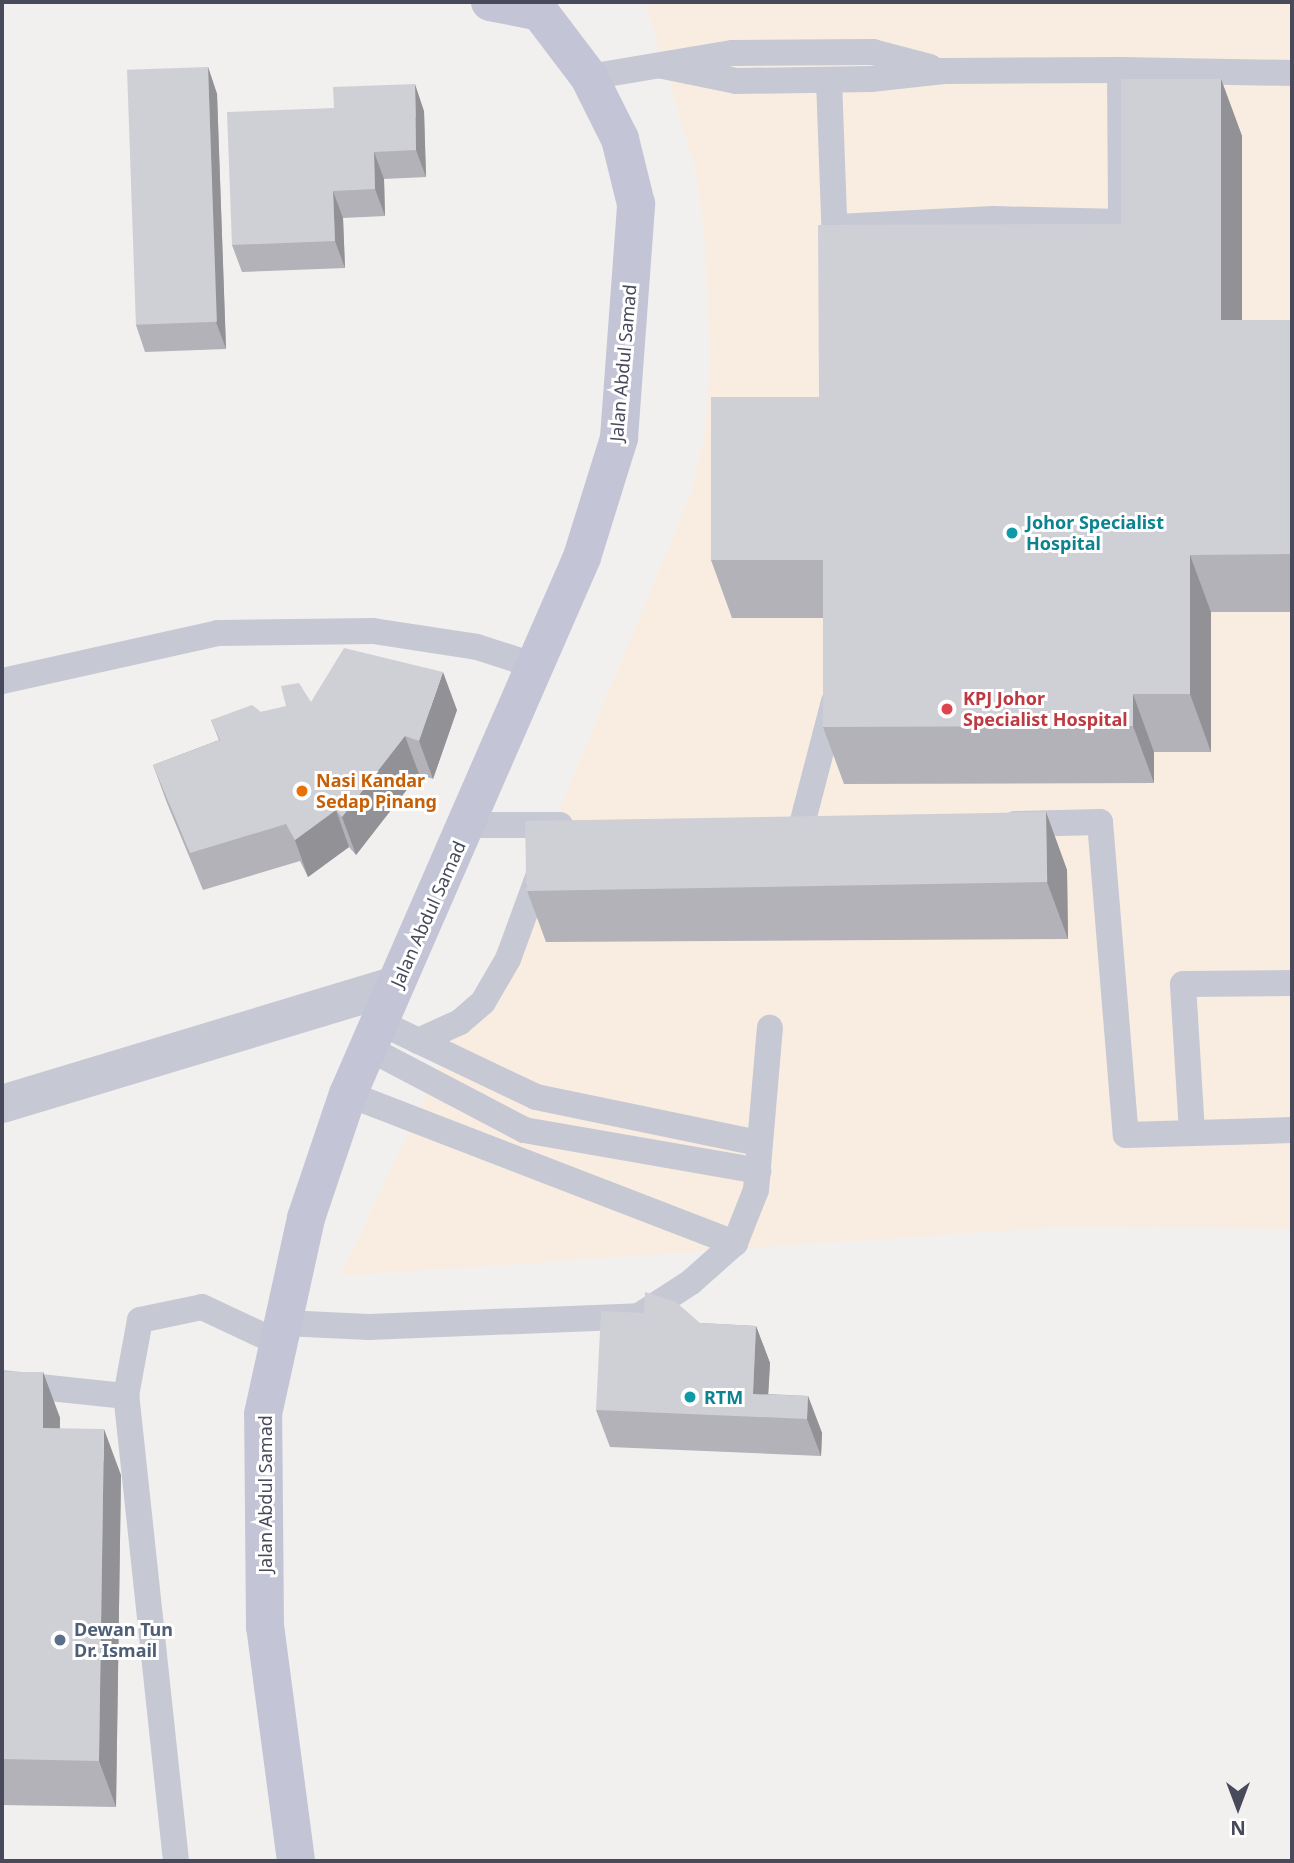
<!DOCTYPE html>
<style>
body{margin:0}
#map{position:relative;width:1294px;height:1863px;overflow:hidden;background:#f1f0ef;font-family:"Noto Sans",sans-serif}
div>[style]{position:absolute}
.medical>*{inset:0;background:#f9ede1}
.lane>*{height:26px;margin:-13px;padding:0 13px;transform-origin:13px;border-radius:13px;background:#c6c8d4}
.street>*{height:38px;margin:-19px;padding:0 19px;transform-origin:19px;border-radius:19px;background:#c6c8d4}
.secondary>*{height:38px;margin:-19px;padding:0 19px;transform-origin:19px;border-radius:19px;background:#c3c4d6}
.wall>*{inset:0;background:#b2b2b8}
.shaded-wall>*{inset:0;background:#919196}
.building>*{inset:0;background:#cfcfd6;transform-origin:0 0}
.dots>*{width:19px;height:19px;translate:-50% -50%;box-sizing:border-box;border:4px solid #fff;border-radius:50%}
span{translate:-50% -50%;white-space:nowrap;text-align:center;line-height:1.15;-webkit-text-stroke:6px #fff;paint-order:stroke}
.street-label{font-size:18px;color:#484a5b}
.culture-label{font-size:18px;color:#0d838f;font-weight:700}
.left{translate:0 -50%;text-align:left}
.health-label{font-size:18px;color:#be3a42;font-weight:700}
.food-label{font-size:18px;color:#c56008;font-weight:700}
.service-label{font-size:18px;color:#4e5e75;font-weight:700}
.frame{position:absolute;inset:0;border:4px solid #484a5b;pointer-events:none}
.north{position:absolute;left:1203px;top:1772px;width:70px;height:70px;-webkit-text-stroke:5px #fff;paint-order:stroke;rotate:180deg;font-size:19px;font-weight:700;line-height:28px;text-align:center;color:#484a5b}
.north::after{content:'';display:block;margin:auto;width:24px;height:32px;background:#484a5b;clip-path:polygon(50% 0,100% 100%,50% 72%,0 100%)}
</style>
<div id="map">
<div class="medical">
<i style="clip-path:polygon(681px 2px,1292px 2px,1292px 1229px,1060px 1227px,340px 1276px,536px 866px,692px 491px,704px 436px,710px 362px,704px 226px,695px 169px,646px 5px)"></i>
</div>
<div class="lane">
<i style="left:663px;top:66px;width:75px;rotate:11.6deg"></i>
<i style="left:736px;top:81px;width:135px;rotate:-0.8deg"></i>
<i style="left:871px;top:79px;width:73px;rotate:-6.3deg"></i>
<i style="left:944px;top:71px;width:176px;rotate:-0.3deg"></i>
<i style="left:1120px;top:70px;width:152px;rotate:89.6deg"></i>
<i style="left:1121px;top:222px;width:128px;rotate:-178.7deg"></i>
<i style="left:993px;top:219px;width:156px;rotate:177.1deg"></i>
<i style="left:1120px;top:70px;width:172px;rotate:1deg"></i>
<i style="left:589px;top:77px;width:146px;rotate:-9.5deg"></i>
<i style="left:733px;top:53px;width:140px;rotate:-0.4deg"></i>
<i style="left:873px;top:52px;width:59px;rotate:14.7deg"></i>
<i style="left:829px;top:80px;width:162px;rotate:87.9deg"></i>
<i style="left:2px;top:681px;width:221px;rotate:-12.5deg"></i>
<i style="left:218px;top:633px;width:155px;rotate:-0.7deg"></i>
<i style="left:373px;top:631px;width:105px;rotate:8.7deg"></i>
<i style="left:477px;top:647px;width:62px;rotate:17.9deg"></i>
<i style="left:1015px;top:824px;width:85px;rotate:-1.3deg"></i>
<i style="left:1100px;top:822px;width:314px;rotate:85.3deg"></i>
<i style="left:1126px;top:1135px;width:166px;rotate:-1.7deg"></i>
<i style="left:467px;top:825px;width:93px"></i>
<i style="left:801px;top:828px;width:131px;rotate:-75.4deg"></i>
<i style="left:381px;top:1023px;width:172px;rotate:25.5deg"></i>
<i style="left:536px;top:1097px;width:228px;rotate:11.7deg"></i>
<i style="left:418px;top:1041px;width:46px;rotate:-24.3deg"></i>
<i style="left:460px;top:1022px;width:30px;rotate:-41deg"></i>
<i style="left:483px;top:1002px;width:50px;rotate:-59.8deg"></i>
<i style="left:508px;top:959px;width:87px;rotate:-69.9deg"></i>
<i style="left:370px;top:1049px;width:174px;rotate:27.7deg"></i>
<i style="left:524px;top:1130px;width:238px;rotate:9.9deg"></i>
<i style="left:348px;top:1094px;width:415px;rotate:21.1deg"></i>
<i style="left:1192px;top:1132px;width:148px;rotate:-93.5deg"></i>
<i style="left:1183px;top:984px;width:109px;rotate:-0.5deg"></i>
<i style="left:284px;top:1323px;width:85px;rotate:2.7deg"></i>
<i style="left:369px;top:1327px;width:270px;rotate:-2.3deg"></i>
<i style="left:639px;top:1316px;width:62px;rotate:-33.2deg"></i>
<i style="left:691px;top:1282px;width:59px;rotate:-41.6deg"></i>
<i style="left:735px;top:1243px;width:57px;rotate:-68.4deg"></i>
<i style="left:756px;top:1190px;width:163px;rotate:-85.1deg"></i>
<i style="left:2px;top:1383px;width:125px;rotate:6deg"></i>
<i style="left:176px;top:1861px;width:468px;rotate:-96.1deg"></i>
<i style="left:126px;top:1396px;width:77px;rotate:-79.6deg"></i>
<i style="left:140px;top:1320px;width:63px;rotate:-11.8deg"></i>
<i style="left:202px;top:1307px;width:85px;rotate:25.1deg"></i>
</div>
<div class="street">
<i style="left:2px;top:1104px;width:409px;rotate:-16.8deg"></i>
</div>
<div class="secondary">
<i style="left:490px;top:2px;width:51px;rotate:11.3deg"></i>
<i style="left:296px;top:1861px;width:236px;rotate:-97.5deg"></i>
<i style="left:265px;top:1627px;width:213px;rotate:-90.5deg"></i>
<i style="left:263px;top:1414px;width:201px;rotate:-77.6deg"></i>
<i style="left:306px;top:1218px;width:131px;rotate:-71.3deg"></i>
<i style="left:348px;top:1094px;width:586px;rotate:-66.45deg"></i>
<i style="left:582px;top:557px;width:125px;rotate:-72.7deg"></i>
<i style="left:619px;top:438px;width:235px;rotate:-85.8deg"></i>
<i style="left:636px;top:204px;width:67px;rotate:-103.8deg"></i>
<i style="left:620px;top:139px;width:69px;rotate:-116.6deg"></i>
<i style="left:589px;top:77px;width:94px;rotate:-127.2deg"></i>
</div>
<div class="wall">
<i style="clip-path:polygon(208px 67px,217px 94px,226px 349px,145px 352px,136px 325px)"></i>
<i style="clip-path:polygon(1221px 79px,1242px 136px,1242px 320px,1292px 320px,1292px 612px,1211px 612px,1211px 752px,1154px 752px,1154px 783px,844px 784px,823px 727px,823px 618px,732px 618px,711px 560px,819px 397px,1121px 224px)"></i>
<i style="clip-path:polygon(424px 111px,426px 177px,384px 179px,385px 216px,343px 218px,345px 268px,242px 272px,232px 245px)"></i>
<i style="clip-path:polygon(311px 702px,457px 710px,433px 779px,419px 774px,356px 855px,349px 847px,308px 877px,300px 861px,203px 890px,167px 803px,153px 765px,219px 740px,211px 720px,261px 712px)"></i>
<i style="clip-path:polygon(1046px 812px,1067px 870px,1068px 939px,546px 942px,525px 885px)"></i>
<i style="clip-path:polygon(644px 1313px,700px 1323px,756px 1326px,770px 1363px,768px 1394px,808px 1396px,822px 1433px,821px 1456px,610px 1447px,596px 1410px)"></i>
<i style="clip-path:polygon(2px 1372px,43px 1372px,60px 1418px,60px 1428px,121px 1475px,116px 1807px,2px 1805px)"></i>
</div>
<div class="shaded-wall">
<i style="clip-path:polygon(208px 67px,217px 94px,226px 349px,216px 322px)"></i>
<i style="clip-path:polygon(1221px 79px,1242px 136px,1242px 378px,1221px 320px)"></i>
<i style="clip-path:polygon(415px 84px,424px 111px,426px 177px,416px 150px)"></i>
<i style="clip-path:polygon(374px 152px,384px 179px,385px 216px,375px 189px)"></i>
<i style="clip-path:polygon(333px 191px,343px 218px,345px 268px,335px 241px)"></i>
<i style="clip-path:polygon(1190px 555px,1211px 612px,1211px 752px,1190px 694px)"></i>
<i style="clip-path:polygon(443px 672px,457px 710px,433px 779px,419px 741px)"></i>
<i style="clip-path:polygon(1133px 694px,1154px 752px,1154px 783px,1133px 726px)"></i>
<i style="clip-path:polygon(405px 736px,419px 774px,356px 855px,342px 817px)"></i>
<i style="clip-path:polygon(336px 810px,349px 847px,308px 877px,295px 840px)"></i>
<i style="clip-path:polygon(1046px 812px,1067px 870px,1068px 939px,1047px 882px)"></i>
<i style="clip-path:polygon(756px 1326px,770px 1363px,767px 1417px,753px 1394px)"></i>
<i style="clip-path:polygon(43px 1372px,60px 1418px,59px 1474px,43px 1428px)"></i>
<i style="clip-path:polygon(808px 1396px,822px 1433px,821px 1456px,807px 1419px)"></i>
<i style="clip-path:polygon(104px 1429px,121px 1475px,116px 1807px,99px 1761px)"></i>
</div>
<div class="building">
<i style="left:208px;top:67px;width:255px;height:81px;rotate:88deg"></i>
<i style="clip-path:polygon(1121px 79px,1221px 79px,1221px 320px,1292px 320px,1292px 554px,1190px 555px,1190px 694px,1133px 694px,1133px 726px,823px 727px,823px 560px,711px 560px,711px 397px,819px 397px,818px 225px,1121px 224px)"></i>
<i style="clip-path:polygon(415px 84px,416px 150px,374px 152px,375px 189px,333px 191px,335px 241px,232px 245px,227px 112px,334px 108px,333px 87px)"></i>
<i style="clip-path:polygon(344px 648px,443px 672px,419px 741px,405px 736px,342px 817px,336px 810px,295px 840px,286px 824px,190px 853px,153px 765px,220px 740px,211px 720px,252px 705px,261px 712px,286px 706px,281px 686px,299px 683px,311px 702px)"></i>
<i style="left:1046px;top:812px;width:70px;height:521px;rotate:89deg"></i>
<i style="clip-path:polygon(645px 1292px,676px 1302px,700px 1323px,756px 1326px,753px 1394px,808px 1396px,807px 1419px,596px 1410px,601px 1311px,644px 1313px)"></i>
<i style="clip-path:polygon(2px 1372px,43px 1372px,43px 1428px,104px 1429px,99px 1761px,2px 1759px)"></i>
</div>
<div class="dots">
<i style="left:1012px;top:533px;background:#0f9aa8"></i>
<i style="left:947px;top:709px;background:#e0444e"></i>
<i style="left:302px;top:791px;background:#e8710a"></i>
<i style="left:690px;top:1397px;background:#0f9aa8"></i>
<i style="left:60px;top:1640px;background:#5c6f8a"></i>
</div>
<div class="street-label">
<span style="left:623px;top:363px;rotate:-85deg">Jalan Abdul Samad</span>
<span style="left:428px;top:914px;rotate:-66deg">Jalan Abdul Samad</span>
<span style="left:265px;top:1494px;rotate:-90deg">Jalan Abdul Samad</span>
</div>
<div class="culture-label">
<span class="left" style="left:1026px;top:533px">Johor Specialist<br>Hospital</span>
<span class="left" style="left:704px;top:1397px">RTM</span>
</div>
<div class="health-label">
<span class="left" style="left:963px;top:709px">KPJ Johor<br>Specialist Hospital</span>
</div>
<div class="food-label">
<span class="left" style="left:316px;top:791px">Nasi Kandar<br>Sedap Pinang</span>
</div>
<div class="service-label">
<span class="left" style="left:74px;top:1640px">Dewan Tun<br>Dr. Ismail</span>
</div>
<div class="frame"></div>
<div class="north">N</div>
</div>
